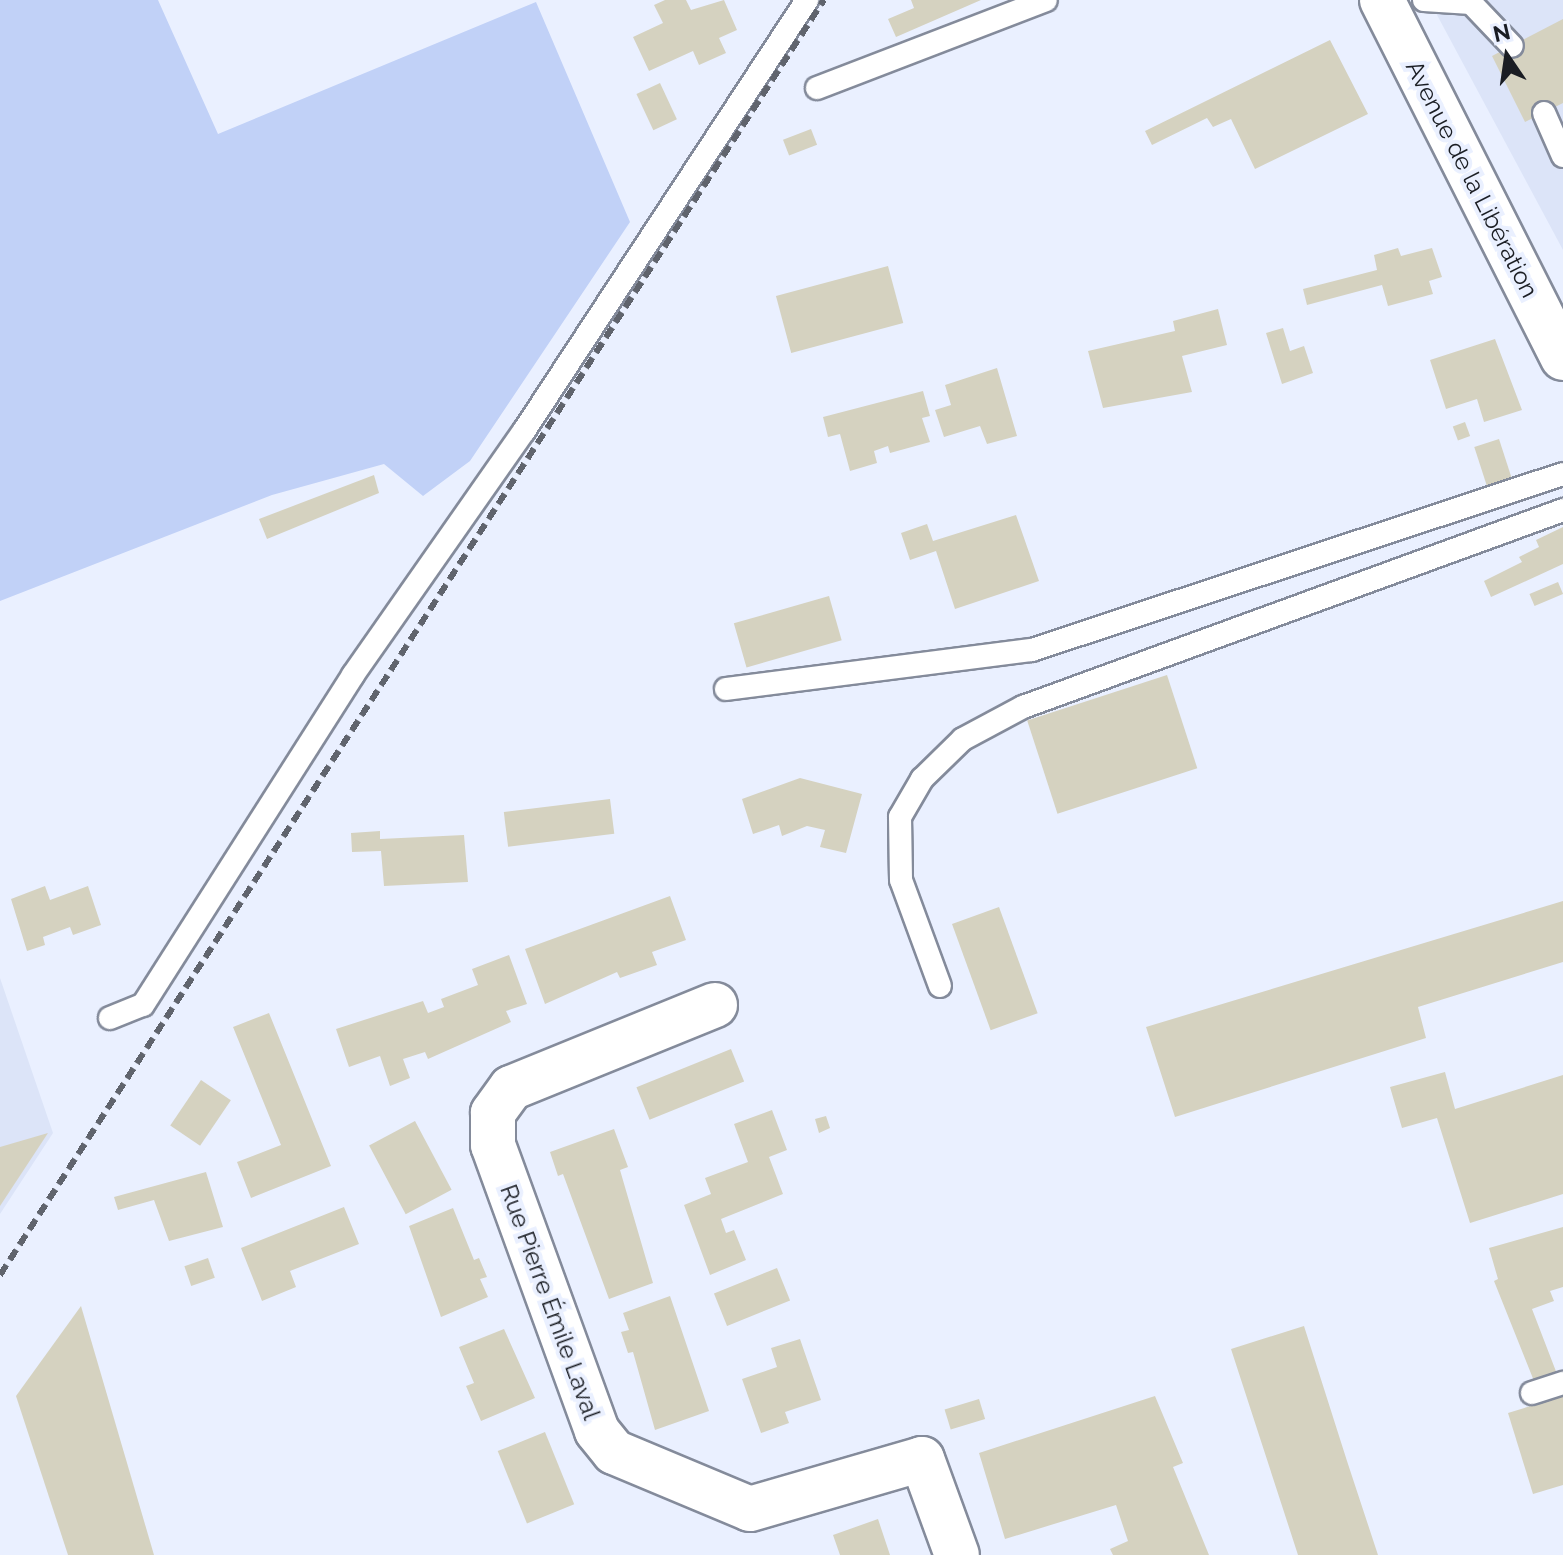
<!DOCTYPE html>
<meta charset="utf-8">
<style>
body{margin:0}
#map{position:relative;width:1563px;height:1555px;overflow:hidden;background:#eaf0ff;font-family:Raleway,sans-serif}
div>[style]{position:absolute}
.built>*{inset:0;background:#dce4f8}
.green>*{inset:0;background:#c1d1f7}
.building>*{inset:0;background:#d5d2c0;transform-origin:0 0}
.roads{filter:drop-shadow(2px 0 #848b9b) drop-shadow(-2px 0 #848b9b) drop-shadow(0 2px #848b9b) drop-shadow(0 -2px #848b9b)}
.service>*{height:22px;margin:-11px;padding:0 11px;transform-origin:11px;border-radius:11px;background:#fff}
.minor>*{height:44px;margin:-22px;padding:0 22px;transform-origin:22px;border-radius:22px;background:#fff}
.secondary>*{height:44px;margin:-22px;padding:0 22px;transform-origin:22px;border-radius:22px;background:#fff}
.rail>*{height:6px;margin-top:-3px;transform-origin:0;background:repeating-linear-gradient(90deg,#60646d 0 12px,transparent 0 18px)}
span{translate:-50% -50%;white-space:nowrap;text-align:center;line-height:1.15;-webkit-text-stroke:8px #eaf0ff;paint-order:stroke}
.street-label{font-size:24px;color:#1a1d23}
.north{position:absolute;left:1467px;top:16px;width:80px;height:80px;-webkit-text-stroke:6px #eaf0ff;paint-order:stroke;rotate:347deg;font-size:22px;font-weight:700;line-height:32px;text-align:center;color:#1a1d23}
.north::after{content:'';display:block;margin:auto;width:28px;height:36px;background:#1a1d23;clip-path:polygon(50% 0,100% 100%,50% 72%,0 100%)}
</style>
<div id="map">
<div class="built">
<i style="clip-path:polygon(1429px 0,1563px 0,1563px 250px)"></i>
<i style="clip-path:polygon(0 978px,53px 1133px,0 1214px)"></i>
</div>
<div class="green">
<i style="clip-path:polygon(0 0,158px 0,218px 134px,536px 2px,630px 222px,470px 461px,423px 496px,384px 464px,272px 495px,0 601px)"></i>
</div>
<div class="building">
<i style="clip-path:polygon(665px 0,686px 0,691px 10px,724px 0,737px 30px,719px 38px,726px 53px,699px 65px,693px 51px,649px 71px,633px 37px,663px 23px,654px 5px)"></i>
<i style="clip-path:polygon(911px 0,981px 0,896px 37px,888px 19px,914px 8px)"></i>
<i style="clip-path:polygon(1563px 19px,1563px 103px,1525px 122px,1492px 56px)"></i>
<i style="clip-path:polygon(1330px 40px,1368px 114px,1255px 169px,1231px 119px,1213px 127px,1207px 118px,1152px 145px,1145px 131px)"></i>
<i style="left:660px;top:83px;width:40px;height:26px;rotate:65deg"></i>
<i style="left:811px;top:129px;width:17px;height:30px;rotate:69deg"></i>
<i style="clip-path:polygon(1398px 248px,1401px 256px,1432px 248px,1442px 277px,1429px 281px,1433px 294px,1388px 306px,1382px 285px,1307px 305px,1303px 289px,1377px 270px,1374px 255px)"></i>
<i style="left:888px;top:266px;width:59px;height:116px;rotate:75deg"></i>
<i style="clip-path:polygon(1218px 309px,1227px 345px,1182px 356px,1192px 392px,1103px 408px,1088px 351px,1175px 331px,1173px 321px)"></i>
<i style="clip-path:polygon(1283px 328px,1290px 351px,1304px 346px,1313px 373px,1282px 384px,1266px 333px)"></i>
<i style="clip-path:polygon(1495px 339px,1522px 410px,1484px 422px,1477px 399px,1446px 409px,1430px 360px)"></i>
<i style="clip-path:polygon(997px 368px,1017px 436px,987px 444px,980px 426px,944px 437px,935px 410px,951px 405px,945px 385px)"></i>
<i style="clip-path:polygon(923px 391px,930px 416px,922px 418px,930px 442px,890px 453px,888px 446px,874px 451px,877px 463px,850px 471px,840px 434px,828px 437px,823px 417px)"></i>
<i style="left:1465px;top:422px;width:15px;height:13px;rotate:70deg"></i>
<i style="left:1499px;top:439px;width:43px;height:26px;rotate:72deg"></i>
<i style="clip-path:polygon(374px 475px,379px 493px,267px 539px,259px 519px)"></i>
<i style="clip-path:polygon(1016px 515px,1039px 581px,955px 609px,936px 551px,910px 560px,901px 533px,927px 524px,933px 541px)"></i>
<i style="clip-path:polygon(1563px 527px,1563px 564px,1491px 597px,1484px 581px,1522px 562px,1519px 557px,1539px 547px,1536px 540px)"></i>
<i style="left:1558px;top:582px;width:13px;height:31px;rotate:67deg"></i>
<i style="left:829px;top:596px;width:46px;height:99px;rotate:74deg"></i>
<i style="left:1167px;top:675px;width:98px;height:147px;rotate:72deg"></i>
<i style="clip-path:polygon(800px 778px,862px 794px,846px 853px,820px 847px,825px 830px,807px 826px,782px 836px,779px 825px,753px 834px,742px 799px)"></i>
<i style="left:610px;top:799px;width:35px;height:107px;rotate:83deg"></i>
<i style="clip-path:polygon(380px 831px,380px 839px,464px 835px,468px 882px,384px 886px,381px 851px,352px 852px,351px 833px)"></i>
<i style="clip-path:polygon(45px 886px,50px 900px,88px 886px,101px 925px,73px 935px,70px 927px,43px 937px,45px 945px,27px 951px,11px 899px)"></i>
<i style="clip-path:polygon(670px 896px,686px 940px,652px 952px,657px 965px,620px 978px,617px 972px,545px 1004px,525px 949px)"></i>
<i style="clip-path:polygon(1563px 901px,1563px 962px,1418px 1007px,1426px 1038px,1175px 1117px,1146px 1027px)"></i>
<i style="left:999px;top:907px;width:113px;height:50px;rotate:70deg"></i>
<i style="clip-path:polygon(509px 955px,527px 1004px,506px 1011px,511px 1022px,428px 1059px,425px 1052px,403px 1059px,410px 1078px,390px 1086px,380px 1056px,349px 1067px,336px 1029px,423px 1001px,428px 1013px,444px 1007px,441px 999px,478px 985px,472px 969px)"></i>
<i style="clip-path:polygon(269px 1013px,331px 1166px,251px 1198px,237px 1162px,281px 1145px,233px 1027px)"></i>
<i style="left:731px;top:1049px;width:35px;height:102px;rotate:68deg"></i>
<i style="clip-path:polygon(1445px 1072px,1455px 1109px,1563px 1075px,1563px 1194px,1470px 1223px,1437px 1118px,1402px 1128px,1390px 1087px)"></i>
<i style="left:201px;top:1080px;width:36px;height:55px;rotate:34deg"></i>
<i style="clip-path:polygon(772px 1110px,787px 1150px,769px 1157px,783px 1194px,721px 1219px,726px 1233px,734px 1230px,746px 1260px,710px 1275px,684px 1205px,711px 1194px,705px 1178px,748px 1162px,734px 1124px)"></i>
<i style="clip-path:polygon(826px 1116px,830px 1128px,819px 1133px,815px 1119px)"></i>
<i style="left:415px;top:1121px;width:78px;height:52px;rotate:62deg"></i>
<i style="clip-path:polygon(614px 1129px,628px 1167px,620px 1170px,653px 1283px,609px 1299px,563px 1174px,558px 1176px,550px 1152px)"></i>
<i style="clip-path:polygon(48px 1133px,0 1206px,0 1147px)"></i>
<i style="clip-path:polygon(206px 1172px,223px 1227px,169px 1241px,154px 1200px,118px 1210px,114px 1197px)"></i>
<i style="clip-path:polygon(344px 1207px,359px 1244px,290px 1271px,296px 1287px,262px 1301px,241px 1248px)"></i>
<i style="clip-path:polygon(453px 1208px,474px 1260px,479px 1258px,487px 1277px,480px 1279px,488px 1297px,441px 1317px,409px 1226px)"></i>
<i style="clip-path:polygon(1563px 1227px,1563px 1287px,1550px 1291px,1554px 1301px,1532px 1309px,1557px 1374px,1534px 1381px,1494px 1281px,1498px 1279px,1489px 1248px)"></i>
<i style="left:208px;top:1258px;width:21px;height:25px;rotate:71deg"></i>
<i style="left:777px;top:1268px;width:35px;height:68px;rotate:68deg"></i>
<i style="clip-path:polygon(670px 1296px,709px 1411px,655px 1430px,633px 1352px,628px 1353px,621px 1332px,629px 1330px,623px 1313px)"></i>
<i style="clip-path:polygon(81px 1306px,154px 1555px,68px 1555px,16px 1396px)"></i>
<i style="clip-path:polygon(1304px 1326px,1347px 1461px,1378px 1555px,1298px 1555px,1231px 1349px)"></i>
<i style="clip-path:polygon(504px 1329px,535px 1398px,481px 1421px,466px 1386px,474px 1383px,459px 1347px)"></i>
<i style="clip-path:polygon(800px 1339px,821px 1400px,785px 1412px,789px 1423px,761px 1433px,742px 1379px,777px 1367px,771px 1348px)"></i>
<i style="clip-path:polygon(1155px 1396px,1183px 1463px,1173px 1467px,1209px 1555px,1113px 1555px,1110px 1549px,1128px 1541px,1116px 1505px,1005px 1539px,979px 1453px)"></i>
<i style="clip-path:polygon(1563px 1396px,1563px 1485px,1533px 1494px,1508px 1413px)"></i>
<i style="left:979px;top:1399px;width:21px;height:36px;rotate:73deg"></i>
<i style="left:545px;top:1432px;width:78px;height:51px;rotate:68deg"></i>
<i style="clip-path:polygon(878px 1519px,890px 1555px,840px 1555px,833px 1535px)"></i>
</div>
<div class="roads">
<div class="service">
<i style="left:1424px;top:0;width:47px;rotate:3.7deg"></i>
<i style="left:1471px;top:3px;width:59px;rotate:46.4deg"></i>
<i style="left:817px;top:88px;width:245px;rotate:-21deg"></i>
<i style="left:1544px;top:113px;width:47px;rotate:66.2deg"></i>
<i style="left:726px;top:689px;width:308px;rotate:-7.3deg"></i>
<i style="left:1032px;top:650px;width:559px;rotate:-18.34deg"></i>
<i style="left:940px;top:986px;width:113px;rotate:-110.2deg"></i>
<i style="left:901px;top:880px;width:63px;rotate:-90.9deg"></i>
<i style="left:900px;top:817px;width:44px;rotate:-59.9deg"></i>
<i style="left:922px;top:779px;width:57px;rotate:-44.3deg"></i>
<i style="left:963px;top:739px;width:68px;rotate:-28.1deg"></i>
<i style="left:1023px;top:707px;width:575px;rotate:-20.04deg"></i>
<i style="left:110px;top:1018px;width:35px;rotate:-22deg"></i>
<i style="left:143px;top:1005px;width:391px;rotate:-57.5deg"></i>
<i style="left:353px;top:675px;width:298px;rotate:-55deg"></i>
<i style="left:524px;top:431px;width:516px;rotate:-56.71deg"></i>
<i style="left:1532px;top:1393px;width:33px;rotate:-18deg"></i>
</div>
<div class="minor">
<i style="left:715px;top:1005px;width:220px;rotate:157.9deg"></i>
<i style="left:511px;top:1088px;width:31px;rotate:126deg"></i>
<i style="left:493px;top:1113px;width:32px;rotate:90deg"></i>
<i style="left:493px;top:1145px;width:304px;rotate:70deg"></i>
<i style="left:597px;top:1431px;width:27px;rotate:51deg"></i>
<i style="left:614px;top:1452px;width:147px;rotate:22.7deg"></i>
<i style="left:750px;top:1509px;width:179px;rotate:-16.2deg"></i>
<i style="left:922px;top:1459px;width:102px;rotate:70deg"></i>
</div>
<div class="secondary">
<i style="left:1382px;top:0;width:401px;rotate:63.2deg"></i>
</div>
</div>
<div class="rail">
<i style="left:0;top:1275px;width:1518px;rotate:-57.13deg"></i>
</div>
<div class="street-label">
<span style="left:1472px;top:179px;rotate:63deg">Avenue de la Libération</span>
<span style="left:550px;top:1302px;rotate:70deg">Rue Pierre Émile Laval</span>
</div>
<div class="north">N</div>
</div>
